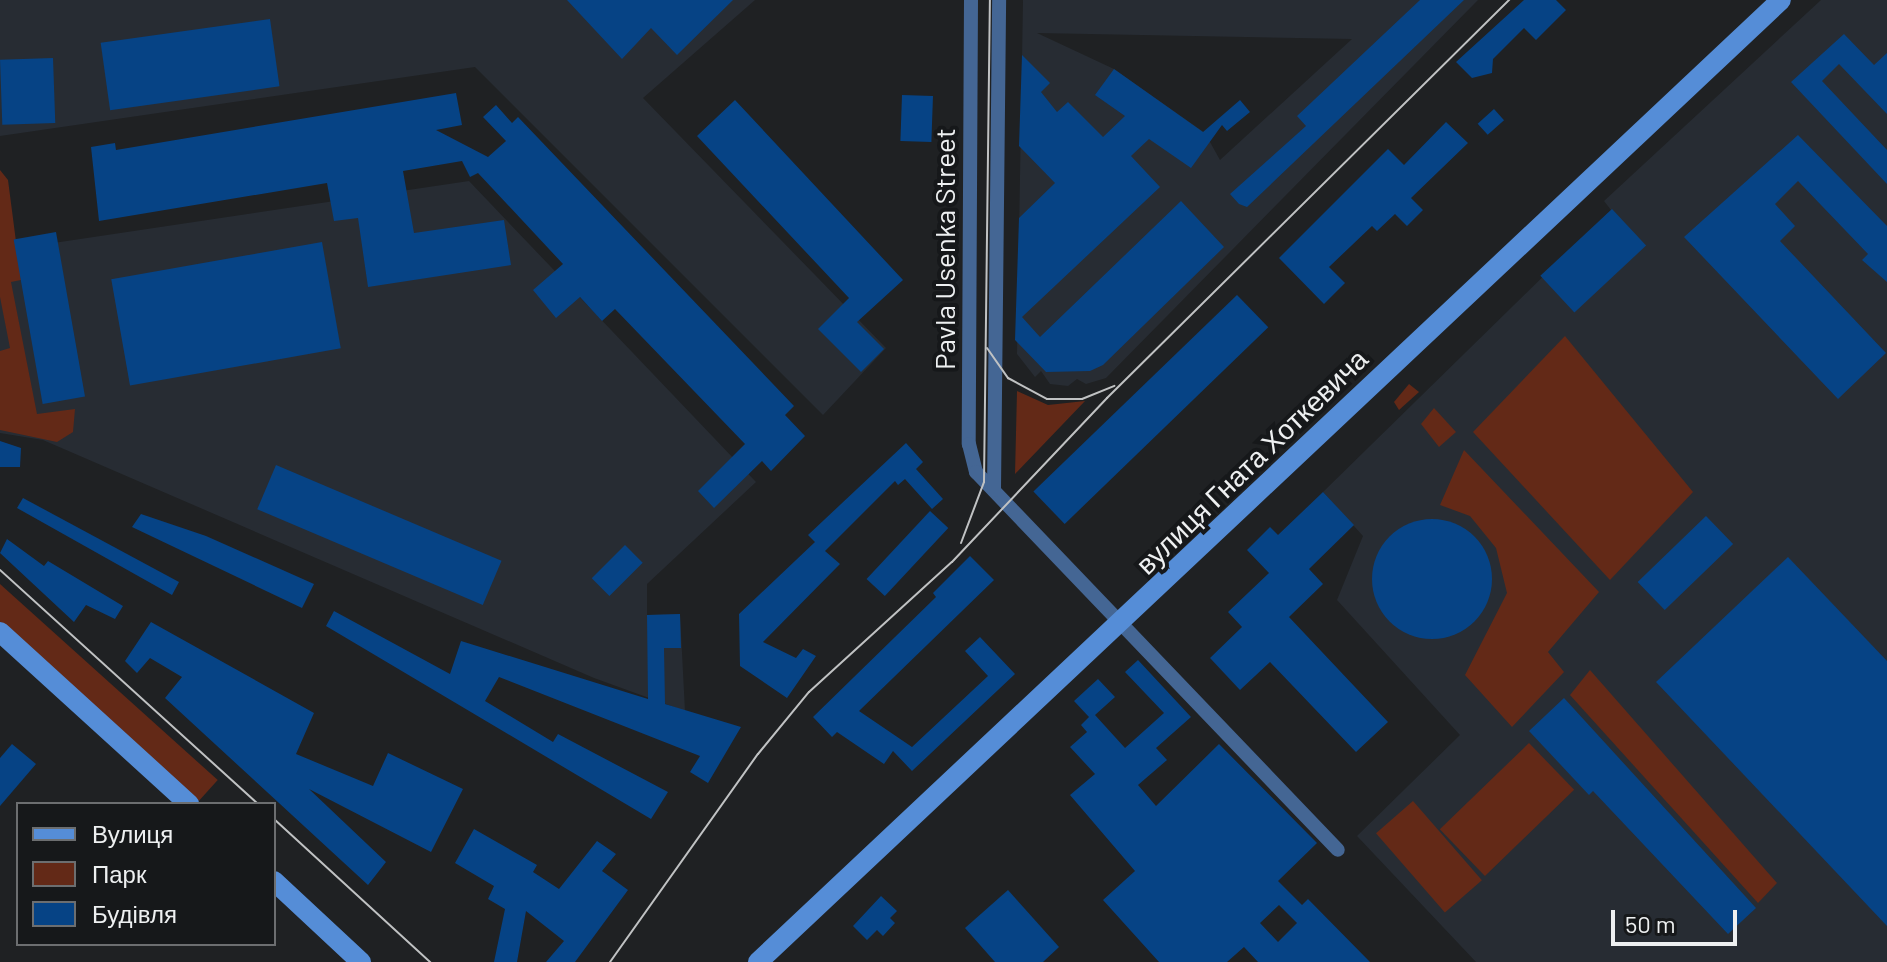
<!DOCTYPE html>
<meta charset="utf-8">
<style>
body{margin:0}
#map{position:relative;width:1887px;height:962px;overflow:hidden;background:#1f2123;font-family:Barlow,sans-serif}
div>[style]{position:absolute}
.built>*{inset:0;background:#272c33}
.green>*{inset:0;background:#632917;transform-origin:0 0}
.building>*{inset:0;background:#064385;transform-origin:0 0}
.round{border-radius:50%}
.street>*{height:14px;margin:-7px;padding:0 7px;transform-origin:7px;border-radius:7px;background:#446694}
.secondary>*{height:20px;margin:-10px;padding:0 10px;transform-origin:10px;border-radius:10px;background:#558dd7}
.tram>*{height:2px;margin:-1px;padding:0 1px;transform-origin:1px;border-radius:1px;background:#c0c2c3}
span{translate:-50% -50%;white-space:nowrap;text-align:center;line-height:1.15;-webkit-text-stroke:8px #16181a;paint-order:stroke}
.street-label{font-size:28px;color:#eef0f1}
.legend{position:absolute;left:16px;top:802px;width:260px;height:144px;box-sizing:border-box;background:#16181a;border:2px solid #6c6e70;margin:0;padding:10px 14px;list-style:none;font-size:24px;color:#eef0f1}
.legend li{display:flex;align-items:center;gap:16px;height:40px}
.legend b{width:40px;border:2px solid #6c6e70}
.scale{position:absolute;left:1611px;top:910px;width:126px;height:36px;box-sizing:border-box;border:4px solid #eef0f1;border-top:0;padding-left:10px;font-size:24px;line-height:28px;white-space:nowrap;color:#eef0f1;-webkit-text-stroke:6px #16181a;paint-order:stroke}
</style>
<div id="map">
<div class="built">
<i style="clip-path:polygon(0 0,755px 0,643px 98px,886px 348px,823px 415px,475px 67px,0 136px)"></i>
<i style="clip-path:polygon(evenodd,1023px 0,1478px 0,1106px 378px,1086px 384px,1077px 379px,1068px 386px,1050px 384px,1041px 371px,1035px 377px,1017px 354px,1023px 0,1037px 33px,1352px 39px,1220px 160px,1205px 133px,1114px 69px,1037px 33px)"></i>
<i style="clip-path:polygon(1821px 0,1887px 0,1887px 962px,1476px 962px,1357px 836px,1460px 735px,1337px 600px,1363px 536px,1323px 492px,1611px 210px,1604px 201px)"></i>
<i style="clip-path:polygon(469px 181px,756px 482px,647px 584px,647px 615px,680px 614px,685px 711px,594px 678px,43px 440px,0 433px,0 251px)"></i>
</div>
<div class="green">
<i style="clip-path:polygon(0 170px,8px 180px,21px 280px,11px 282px,37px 414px,75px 409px,73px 432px,57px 442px,0 430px,0 351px,10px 348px,0 297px)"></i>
<i style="clip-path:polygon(1565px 336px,1693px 492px,1610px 580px,1473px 432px)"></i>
<i style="clip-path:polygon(1409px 384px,1419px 392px,1399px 410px,1394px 402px)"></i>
<i style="clip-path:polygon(1017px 391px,1048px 405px,1085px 401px,1015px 474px)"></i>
<i style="clip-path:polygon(1434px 408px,1456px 432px,1439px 447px,1421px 424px)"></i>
<i style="clip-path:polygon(1464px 450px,1599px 592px,1548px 652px,1564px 672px,1512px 727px,1465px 675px,1507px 593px,1496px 548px,1470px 516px,1440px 505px)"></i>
<i style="left:0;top:584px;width:293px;height:28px;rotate:42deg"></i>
<i style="clip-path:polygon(1590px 670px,1777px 883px,1758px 903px,1570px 695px)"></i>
<i style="left:1529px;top:743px;width:65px;height:124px;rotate:46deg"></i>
<i style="left:1413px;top:801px;width:105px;height:49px;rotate:49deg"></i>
</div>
<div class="building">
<i style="clip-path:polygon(567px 0,733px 0,677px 55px,651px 28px,622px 59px)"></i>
<i style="clip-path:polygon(1420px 0,1464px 0,1247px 207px,1239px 204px,1230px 194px,1306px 126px,1297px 116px)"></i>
<i style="clip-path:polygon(1524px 0,1556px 0,1566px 10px,1536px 40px,1524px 28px,1493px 59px,1492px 73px,1472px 78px,1456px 62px)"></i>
<i style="left:270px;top:19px;width:68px;height:171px;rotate:82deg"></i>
<i style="clip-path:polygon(1844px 34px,1874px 65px,1887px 53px,1887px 114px,1839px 64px,1822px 81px,1887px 150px,1887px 184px,1791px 82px)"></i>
<i style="clip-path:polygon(1022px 55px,1050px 83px,1041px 92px,1057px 112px,1068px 102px,1103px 137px,1125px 116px,1095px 95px,1114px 69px,1203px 132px,1240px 100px,1250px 112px,1227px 131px,1222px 125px,1191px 168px,1149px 139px,1131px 156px,1160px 187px,1022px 317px,1040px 337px,1181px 201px,1224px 247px,1103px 365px,1090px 371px,1046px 372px,1015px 340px,1019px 218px,1055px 183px,1019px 146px)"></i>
<i style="left:53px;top:58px;width:65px;height:53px;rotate:88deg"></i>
<i style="clip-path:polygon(456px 93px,462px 125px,436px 130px,488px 157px,506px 141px,483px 117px,496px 105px,512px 123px,518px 117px,794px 406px,785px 415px,805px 436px,771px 471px,762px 461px,714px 508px,698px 491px,745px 444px,615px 309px,602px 321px,580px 297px,556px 318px,533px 290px,563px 264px,478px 173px,470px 177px,462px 161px,403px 171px,414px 233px,504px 220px,511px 265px,368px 287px,358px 218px,334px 221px,327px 183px,99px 221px,91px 147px,115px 143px,116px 150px)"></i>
<i style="left:902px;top:95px;width:31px;height:46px;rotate:2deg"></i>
<i style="clip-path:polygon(735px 100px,903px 280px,857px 322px,884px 349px,861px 372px,818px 329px,849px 298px,697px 136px)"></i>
<i style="left:1494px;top:109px;width:15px;height:22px;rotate:48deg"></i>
<i style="clip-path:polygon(1446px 122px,1468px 143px,1411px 198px,1423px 210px,1407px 226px,1395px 214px,1377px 231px,1372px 226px,1329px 267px,1345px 283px,1324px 304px,1279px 258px,1388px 149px,1404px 165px)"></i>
<i style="clip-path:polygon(1798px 135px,1887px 226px,1887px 282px,1862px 260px,1868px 254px,1798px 181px,1775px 204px,1795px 226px,1780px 241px,1886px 353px,1838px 399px,1684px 237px)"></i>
<i style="left:1612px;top:209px;width:50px;height:98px;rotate:47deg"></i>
<i style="left:56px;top:232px;width:167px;height:43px;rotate:80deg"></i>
<i style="left:322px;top:242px;width:108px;height:214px;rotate:80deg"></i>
<i style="left:1237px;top:295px;width:45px;height:283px;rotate:46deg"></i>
<i style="clip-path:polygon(0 441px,21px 448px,20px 467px,0 467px)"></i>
<i style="clip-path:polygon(906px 443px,923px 462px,916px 469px,943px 499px,932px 509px,905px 479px,898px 485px,895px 481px,825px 551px,840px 564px,763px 642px,796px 658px,803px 649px,816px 656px,787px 698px,740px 666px,739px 614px,815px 542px,808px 535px)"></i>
<i style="left:276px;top:465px;width:245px;height:48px;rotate:23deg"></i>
<i style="clip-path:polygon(1323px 492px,1354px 525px,1309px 569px,1323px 584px,1289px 617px,1388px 722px,1356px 752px,1270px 662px,1240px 690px,1210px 658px,1242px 627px,1228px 612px,1269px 573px,1247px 550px,1270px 527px,1278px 535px)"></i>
<i style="clip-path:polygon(23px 498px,179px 582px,172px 595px,17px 508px)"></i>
<i style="left:930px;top:511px;width:25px;height:93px;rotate:43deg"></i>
<i style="clip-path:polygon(141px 514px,206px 536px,314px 584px,302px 608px,132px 527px)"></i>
<i style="left:1706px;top:516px;width:39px;height:95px;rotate:46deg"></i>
<i class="round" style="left:1372px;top:519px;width:120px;height:120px"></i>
<i style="clip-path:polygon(7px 539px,44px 566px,48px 561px,123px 606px,115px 619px,86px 605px,74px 622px,0 553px)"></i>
<i style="left:625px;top:545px;width:25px;height:47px;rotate:45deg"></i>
<i style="clip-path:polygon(970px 556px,994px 580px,859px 711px,912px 747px,988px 676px,965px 651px,980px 637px,1015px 674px,912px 771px,893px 751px,884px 764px,837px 732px,832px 737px,813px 717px,936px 597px,933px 593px)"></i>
<i style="clip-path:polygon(1788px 557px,1887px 661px,1887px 926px,1656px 682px)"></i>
<i style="clip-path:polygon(334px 611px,450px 674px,461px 641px,648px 699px,647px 615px,680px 614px,681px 648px,664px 648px,665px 704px,741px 727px,708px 783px,690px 772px,700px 756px,499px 677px,485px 701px,553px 742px,558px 734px,668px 792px,651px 819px,326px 626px)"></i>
<i style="clip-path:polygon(151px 622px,314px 713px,296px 754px,373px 786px,388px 753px,463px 789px,431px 852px,309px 789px,386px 862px,368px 885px,165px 698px,182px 677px,150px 658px,137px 673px,125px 661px)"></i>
<i style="clip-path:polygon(evenodd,1138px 660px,1191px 717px,1156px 748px,1167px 760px,1138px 785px,1156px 806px,1219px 744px,1317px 843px,1278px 881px,1302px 905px,1308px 899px,1370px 962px,1258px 962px,1244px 947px,1227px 962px,1159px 962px,1103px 900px,1135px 871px,1070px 795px,1095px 774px,1070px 747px,1087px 732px,1081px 725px,1089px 717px,1074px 701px,1098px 679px,1115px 697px,1095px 715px,1125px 748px,1164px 713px,1125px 672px,1138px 660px,1279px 905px,1297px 923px,1278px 942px,1260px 923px,1279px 905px)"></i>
<i style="clip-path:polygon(1564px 698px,1756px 908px,1728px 934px,1593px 791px,1589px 795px,1529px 731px)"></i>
<i style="clip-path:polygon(12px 744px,36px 764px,0 806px,0 758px)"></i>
<i style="clip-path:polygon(474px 829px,537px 865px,533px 872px,559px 889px,597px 841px,616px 854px,602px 871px,628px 890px,575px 962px,546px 962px,564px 941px,526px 911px,517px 962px,494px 962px,505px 909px,488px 899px,494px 886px,455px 863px)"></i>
<i style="clip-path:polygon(1008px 890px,1059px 947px,1043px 962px,995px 962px,965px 928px)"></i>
<i style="clip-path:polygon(881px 896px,897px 911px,890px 918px,895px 923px,883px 936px,877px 930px,867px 940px,853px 926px)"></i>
</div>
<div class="street">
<i style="left:971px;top:0;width:444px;rotate:90.3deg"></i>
<i style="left:969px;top:444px;width:29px;rotate:76deg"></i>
<i style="left:976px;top:472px;width:523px;rotate:46.24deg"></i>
<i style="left:994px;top:490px;width:490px;rotate:-89.4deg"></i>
</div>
<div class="secondary">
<i style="left:0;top:632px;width:256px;rotate:42.3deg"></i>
<i style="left:274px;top:881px;width:119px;rotate:43deg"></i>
<i style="left:758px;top:962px;width:1404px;rotate:-43.24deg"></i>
</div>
<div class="tram">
<i style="left:987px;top:348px;width:37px;rotate:55deg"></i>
<i style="left:1008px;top:378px;width:44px;rotate:28.3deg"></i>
<i style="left:1047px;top:399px;width:35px"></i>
<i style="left:1082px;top:399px;width:35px;rotate:-22deg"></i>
<i style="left:961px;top:543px;width:65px;rotate:-69.3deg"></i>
<i style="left:984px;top:482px;width:482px;rotate:-89.3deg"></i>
<i style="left:0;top:570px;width:348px;rotate:42.2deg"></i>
<i style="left:274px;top:819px;width:212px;rotate:42.5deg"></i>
<i style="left:610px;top:962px;width:255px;rotate:-54.6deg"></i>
<i style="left:758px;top:754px;width:80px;rotate:-50.6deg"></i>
<i style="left:809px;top:692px;width:193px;rotate:-42.3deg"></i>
<i style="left:952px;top:562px;width:226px;rotate:-46.6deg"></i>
<i style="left:1107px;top:398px;width:566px;rotate:-44.71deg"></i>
</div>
<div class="street-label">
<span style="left:944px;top:249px;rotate:-90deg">Pavla Usenka Street</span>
<span style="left:1251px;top:461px;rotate:-44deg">вулиця Гната Хоткевича</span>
</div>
<ul class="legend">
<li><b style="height:10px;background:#558dd7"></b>Вулиця</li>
<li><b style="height:22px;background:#632917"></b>Парк</li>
<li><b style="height:22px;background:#064385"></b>Будівля</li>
</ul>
<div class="scale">50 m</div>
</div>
